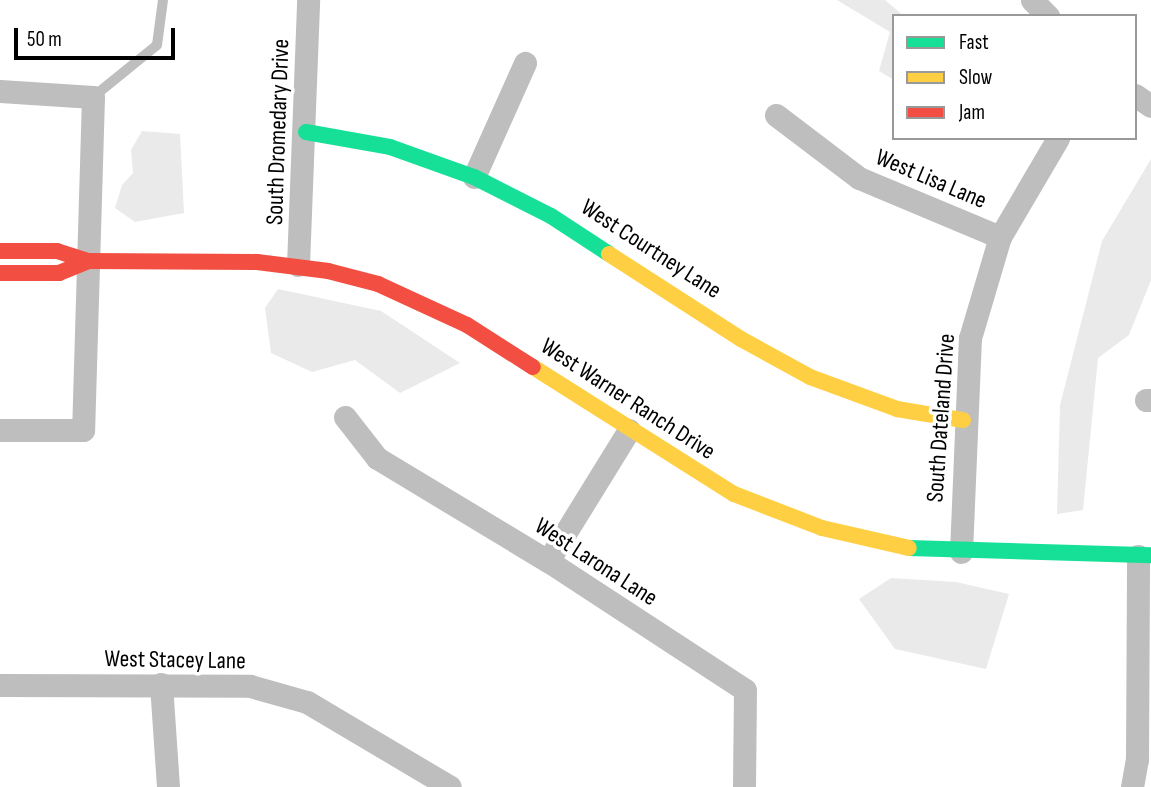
<!DOCTYPE html>
<style>
body{margin:0}
#map{position:relative;width:1151px;height:787px;overflow:hidden;background:#fff;font-family:"Sofia Sans Condensed",sans-serif}
div>[style]{position:absolute}
.green>*{inset:0;background:#eaeaea}
.lane>*{height:10px;margin:-5px;padding:0 5px;transform-origin:5px;border-radius:5px;background:#bebebe}
.street>*{height:23px;margin:-11.5px;padding:0 11.5px;transform-origin:11.5px;border-radius:11.5px;background:#bebebe}
.fast>*{height:16px;margin:-8px;padding:0 8px;transform-origin:8px;border-radius:8px;background:#16e098}
.slow>*{height:16px;margin:-8px;padding:0 8px;transform-origin:8px;border-radius:8px;background:#ffcf43}
.jam>*{height:16px;margin:-8px;padding:0 8px;transform-origin:8px;border-radius:8px;background:#f24e42}
span{translate:-50% -50%;white-space:nowrap;text-align:center;line-height:1.15;-webkit-text-stroke:7px #fff;paint-order:stroke}
.street-label{font-size:24px;color:#000}
.legend{position:absolute;left:892px;top:14px;width:245px;height:126px;box-sizing:border-box;background:#fff;border:2px solid #999;margin:0;padding:9px 12px;list-style:none;font-size:21px;color:#000}
.legend li{display:flex;align-items:center;gap:14px;height:35px}
.legend b{width:35px;border:2px solid #999}
.scale{position:absolute;left:14px;top:28px;width:161px;height:32px;box-sizing:border-box;border:4px solid #000;border-top:0;padding-left:9px;font-size:21px;line-height:24px;white-space:nowrap;color:#000;-webkit-text-stroke:5px #fff;paint-order:stroke}
</style>
<div id="map">
<div class="green">
<i style="clip-path:polygon(837px 0,885px 0,904px 16px,894px 16px,894px 80px,879px 71px,890px 32px)"></i>
<i style="clip-path:polygon(142px 131px,180px 134px,184px 213px,135px 222px,115px 208px,122px 185px,133px 173px,131px 150px)"></i>
<i style="clip-path:polygon(1151px 159px,1151px 280px,1129px 335px,1098px 358px,1083px 510px,1057px 514px,1060px 405px,1102px 241px)"></i>
<i style="clip-path:polygon(278px 289px,381px 311px,460px 363px,400px 393px,355px 360px,312px 372px,271px 353px,265px 308px)"></i>
<i style="clip-path:polygon(891px 578px,956px 582px,1009px 594px,986px 669px,895px 649px,859px 599px)"></i>
</div>
<div class="lane">
<i style="left:93px;top:97px;width:82px;rotate:-39.1deg"></i>
<i style="left:157px;top:45px;width:45px;rotate:-82.4deg"></i>
</div>
<div class="street">
<i style="left:1032px;top:0;width:23px;rotate:45deg"></i>
<i style="left:0;top:91px;width:93px;rotate:3.7deg"></i>
<i style="left:93px;top:97px;width:333px;rotate:91.7deg"></i>
<i style="left:83px;top:430px;width:83px;rotate:180deg"></i>
<i style="left:1135px;top:95px;width:19px;rotate:35deg"></i>
<i style="left:776px;top:115px;width:104px;rotate:37.2deg"></i>
<i style="left:859px;top:178px;width:153px;rotate:22.7deg"></i>
<i style="left:474px;top:177px;width:125px;rotate:-65.9deg"></i>
<i style="left:298px;top:265px;width:265px;rotate:-87.8deg"></i>
<i style="left:1146px;top:400px;width:5px"></i>
<i style="left:345px;top:417px;width:52px;rotate:52deg"></i>
<i style="left:377px;top:458px;width:200px;rotate:31.1deg"></i>
<i style="left:548px;top:561px;width:235px;rotate:33.2deg"></i>
<i style="left:745px;top:690px;width:97px;rotate:90.6deg"></i>
<i style="left:961px;top:552px;width:214px;rotate:-87.6deg"></i>
<i style="left:970px;top:338px;width:105px;rotate:-73.5deg"></i>
<i style="left:1000px;top:237px;width:115px;rotate:-59.6deg"></i>
<i style="left:548px;top:561px;width:154px;rotate:-58.3deg"></i>
<i style="left:161px;top:684px;width:103px;rotate:86.1deg"></i>
<i style="left:0;top:685px;width:250px;rotate:0.2deg"></i>
<i style="left:250px;top:686px;width:59px;rotate:15.7deg"></i>
<i style="left:307px;top:702px;width:166px;rotate:30.7deg"></i>
<i style="left:1132px;top:787px;width:27px;rotate:-80deg"></i>
<i style="left:1137px;top:760px;width:204px;rotate:-89.7deg"></i>
</div>
<div class="fast">
<i style="left:306px;top:132px;width:85px;rotate:10.1deg"></i>
<i style="left:390px;top:147px;width:89px;rotate:19.7deg"></i>
<i style="left:474px;top:177px;width:86px;rotate:26.9deg"></i>
<i style="left:551px;top:216px;width:69px;rotate:33.2deg"></i>
<i style="left:909px;top:548px;width:242px;rotate:1.7deg"></i>
</div>
<div class="slow">
<i style="left:609px;top:254px;width:157px;rotate:32.8deg"></i>
<i style="left:741px;top:339px;width:79px;rotate:28.8deg"></i>
<i style="left:810px;top:377px;width:93px;rotate:20.2deg"></i>
<i style="left:897px;top:409px;width:67px;rotate:9.5deg"></i>
<i style="left:533px;top:367px;width:238px;rotate:32.3deg"></i>
<i style="left:734px;top:494px;width:94px;rotate:21.1deg"></i>
<i style="left:822px;top:528px;width:89px;rotate:12.9deg"></i>
</div>
<div class="jam">
<i style="left:0;top:251px;width:57px"></i>
<i style="left:57px;top:251px;width:33px;rotate:18deg"></i>
<i style="left:88px;top:261px;width:169px;rotate:0.3deg"></i>
<i style="left:257px;top:262px;width:72px;rotate:7.2deg"></i>
<i style="left:328px;top:271px;width:52px;rotate:14.6deg"></i>
<i style="left:378px;top:284px;width:98px;rotate:24.7deg"></i>
<i style="left:467px;top:325px;width:78px;rotate:32.5deg"></i>
<i style="left:0;top:273px;width:59px"></i>
<i style="left:59px;top:273px;width:31px;rotate:-22deg"></i>
</div>
<div class="street-label">
<span style="left:278px;top:132px;rotate:-88deg">South Dromedary Drive</span>
<span style="left:931px;top:179px;rotate:23deg">West Lisa Lane</span>
<span style="left:651px;top:249px;rotate:33deg">West Courtney Lane</span>
<span style="left:628px;top:399px;rotate:33deg">West Warner Ranch Drive</span>
<span style="left:941px;top:418px;rotate:-86deg">South Dateland Drive</span>
<span style="left:596px;top:562px;rotate:33deg">West Larona Lane</span>
<span style="left:175px;top:660px;rotate:1deg">West Stacey Lane</span>
</div>
<ul class="legend">
<li><b style="height:9px;background:#16e098"></b>Fast</li>
<li><b style="height:9px;background:#ffcf43"></b>Slow</li>
<li><b style="height:9px;background:#f24e42"></b>Jam</li>
</ul>
<div class="scale">50 m</div>
</div>
